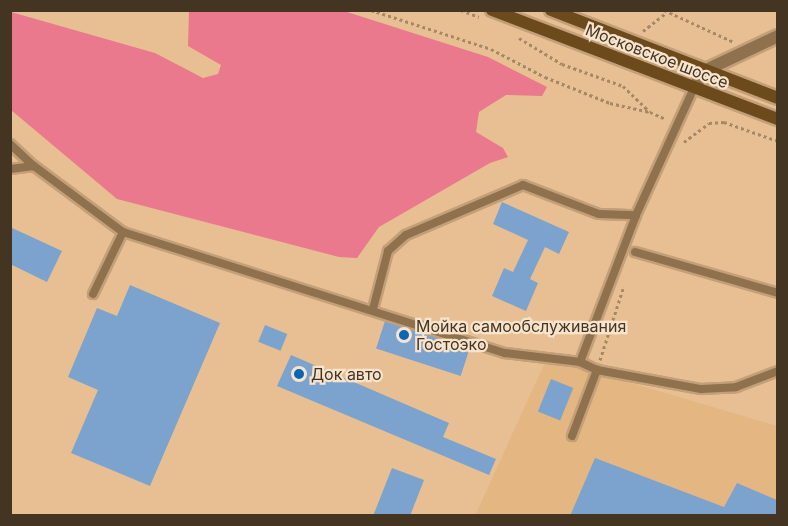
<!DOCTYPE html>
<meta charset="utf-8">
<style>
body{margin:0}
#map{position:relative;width:788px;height:526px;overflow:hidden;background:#e7bf92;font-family:Inter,sans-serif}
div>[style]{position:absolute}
.built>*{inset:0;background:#e3b682}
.green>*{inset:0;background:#eb798d}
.building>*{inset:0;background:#7ca3cd;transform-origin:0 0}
.path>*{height:3px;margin-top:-1.5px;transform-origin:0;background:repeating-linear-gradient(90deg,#a78866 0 3px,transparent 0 6px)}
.roads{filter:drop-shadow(2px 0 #c3a079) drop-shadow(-2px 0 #c3a079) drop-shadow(0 2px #c3a079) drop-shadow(0 -2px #c3a079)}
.lane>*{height:8px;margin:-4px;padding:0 4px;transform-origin:4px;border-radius:4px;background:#90714d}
.street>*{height:12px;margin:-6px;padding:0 6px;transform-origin:6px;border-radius:6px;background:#90714d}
.secondary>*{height:12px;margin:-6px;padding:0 6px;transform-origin:6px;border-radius:6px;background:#6d4a1b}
.dots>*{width:16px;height:16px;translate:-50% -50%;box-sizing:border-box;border:3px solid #f8e4cd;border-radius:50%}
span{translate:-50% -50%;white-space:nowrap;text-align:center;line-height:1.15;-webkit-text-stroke:4.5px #f8e4cd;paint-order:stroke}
.street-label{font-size:16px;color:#443422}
.poi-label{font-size:16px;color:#443422}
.left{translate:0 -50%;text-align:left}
.frame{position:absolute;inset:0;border:12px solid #443422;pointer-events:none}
</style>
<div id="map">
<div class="built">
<i style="clip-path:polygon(547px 358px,777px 426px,777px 515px,475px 516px)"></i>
</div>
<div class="green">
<i style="clip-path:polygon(189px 11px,344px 11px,488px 57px,547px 87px,542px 96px,506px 95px,479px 112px,476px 132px,503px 148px,508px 157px,490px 163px,379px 227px,357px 258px,339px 257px,117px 199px,11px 110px,11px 12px,155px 53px,203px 78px,218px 74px,221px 65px,188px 46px)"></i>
</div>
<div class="building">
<i style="clip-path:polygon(502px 202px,569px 232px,559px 254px,545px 247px,530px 279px,538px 283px,526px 311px,492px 296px,504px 268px,513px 272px,528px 240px,493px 224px)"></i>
<i style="clip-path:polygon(10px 227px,62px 251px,47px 282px,10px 264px)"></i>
<i style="clip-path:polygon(130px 285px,220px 323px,150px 486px,71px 453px,98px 390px,68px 377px,97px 308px,117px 316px)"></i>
<i style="left:385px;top:321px;width:89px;height:29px;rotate:18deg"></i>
<i style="left:265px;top:325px;width:24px;height:18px;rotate:22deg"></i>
<i style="clip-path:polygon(291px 355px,449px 423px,443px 437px,496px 459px,489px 475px,277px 386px)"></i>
<i style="left:551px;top:379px;width:24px;height:35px;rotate:22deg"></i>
<i style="clip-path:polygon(595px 458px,724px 507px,737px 483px,777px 500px,777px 516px,570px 516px)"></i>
<i style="clip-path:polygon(392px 468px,424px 480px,410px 516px,373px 516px)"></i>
</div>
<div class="path">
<i style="left:371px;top:10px;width:126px;rotate:18deg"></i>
<i style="left:491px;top:49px;width:61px;rotate:27.4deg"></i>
<i style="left:545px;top:77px;width:70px;rotate:21.8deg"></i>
<i style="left:610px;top:103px;width:41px;rotate:12.7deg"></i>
<i style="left:461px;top:10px;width:19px;rotate:21deg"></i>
<i style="left:664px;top:10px;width:77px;rotate:24.6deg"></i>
<i style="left:643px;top:31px;width:29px;rotate:-38deg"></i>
<i style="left:519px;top:38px;width:50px;rotate:31.2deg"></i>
<i style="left:562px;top:64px;width:65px;rotate:19.8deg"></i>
<i style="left:623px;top:86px;width:37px;rotate:44deg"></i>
<i style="left:650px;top:112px;width:17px;rotate:24deg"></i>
<i style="left:684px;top:142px;width:31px;rotate:-37deg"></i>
<i style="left:709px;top:123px;width:15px;rotate:-4deg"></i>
<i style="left:724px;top:122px;width:57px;rotate:19.4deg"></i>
<i style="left:600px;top:360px;width:75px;rotate:-72.1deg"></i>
</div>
<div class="roads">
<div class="lane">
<i style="left:10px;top:144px;width:33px;rotate:43deg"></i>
<i style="left:10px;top:169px;width:24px;rotate:-7deg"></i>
<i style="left:34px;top:166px;width:111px;rotate:36.6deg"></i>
<i style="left:123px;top:232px;width:401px;rotate:17.6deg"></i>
<i style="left:505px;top:353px;width:76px;rotate:6.8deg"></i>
<i style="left:580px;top:362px;width:19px;rotate:25deg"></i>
<i style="left:597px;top:370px;width:106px;rotate:10.4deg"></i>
<i style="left:701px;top:389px;width:35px;rotate:-3deg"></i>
<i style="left:736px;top:387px;width:45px;rotate:-20.9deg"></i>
<i style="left:635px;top:252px;width:149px;rotate:16deg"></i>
<i style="left:93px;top:294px;width:69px;rotate:-64.2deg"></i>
<i style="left:373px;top:309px;width:60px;rotate:-75.5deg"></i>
<i style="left:388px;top:251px;width:24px;rotate:-42deg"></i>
<i style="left:406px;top:235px;width:127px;rotate:-23.1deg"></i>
<i style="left:523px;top:185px;width:81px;rotate:20.9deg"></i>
<i style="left:599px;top:214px;width:37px;rotate:2deg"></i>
<i style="left:580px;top:362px;width:157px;rotate:-69.1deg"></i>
<i style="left:636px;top:215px;width:140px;rotate:-65.5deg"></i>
<i style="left:572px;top:436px;width:71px;rotate:-69.3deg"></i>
</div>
<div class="street">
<i style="left:694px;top:88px;width:20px;rotate:-60deg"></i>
<i style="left:704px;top:71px;width:82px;rotate:-25.3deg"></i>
</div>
<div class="secondary">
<i style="left:492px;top:10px;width:306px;rotate:20.9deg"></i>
<i style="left:551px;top:10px;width:243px;rotate:21.2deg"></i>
</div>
</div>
<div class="dots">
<i style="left:404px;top:335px;background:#0568b5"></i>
<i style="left:299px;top:374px;background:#0568b5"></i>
</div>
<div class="street-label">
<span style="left:657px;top:56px;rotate:21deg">Московское шоссе</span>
</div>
<div class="poi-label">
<span class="left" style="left:416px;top:335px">Мойка самообслуживания<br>Гостоэко</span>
<span class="left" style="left:311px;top:374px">Док авто</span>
</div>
<div class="frame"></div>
</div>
